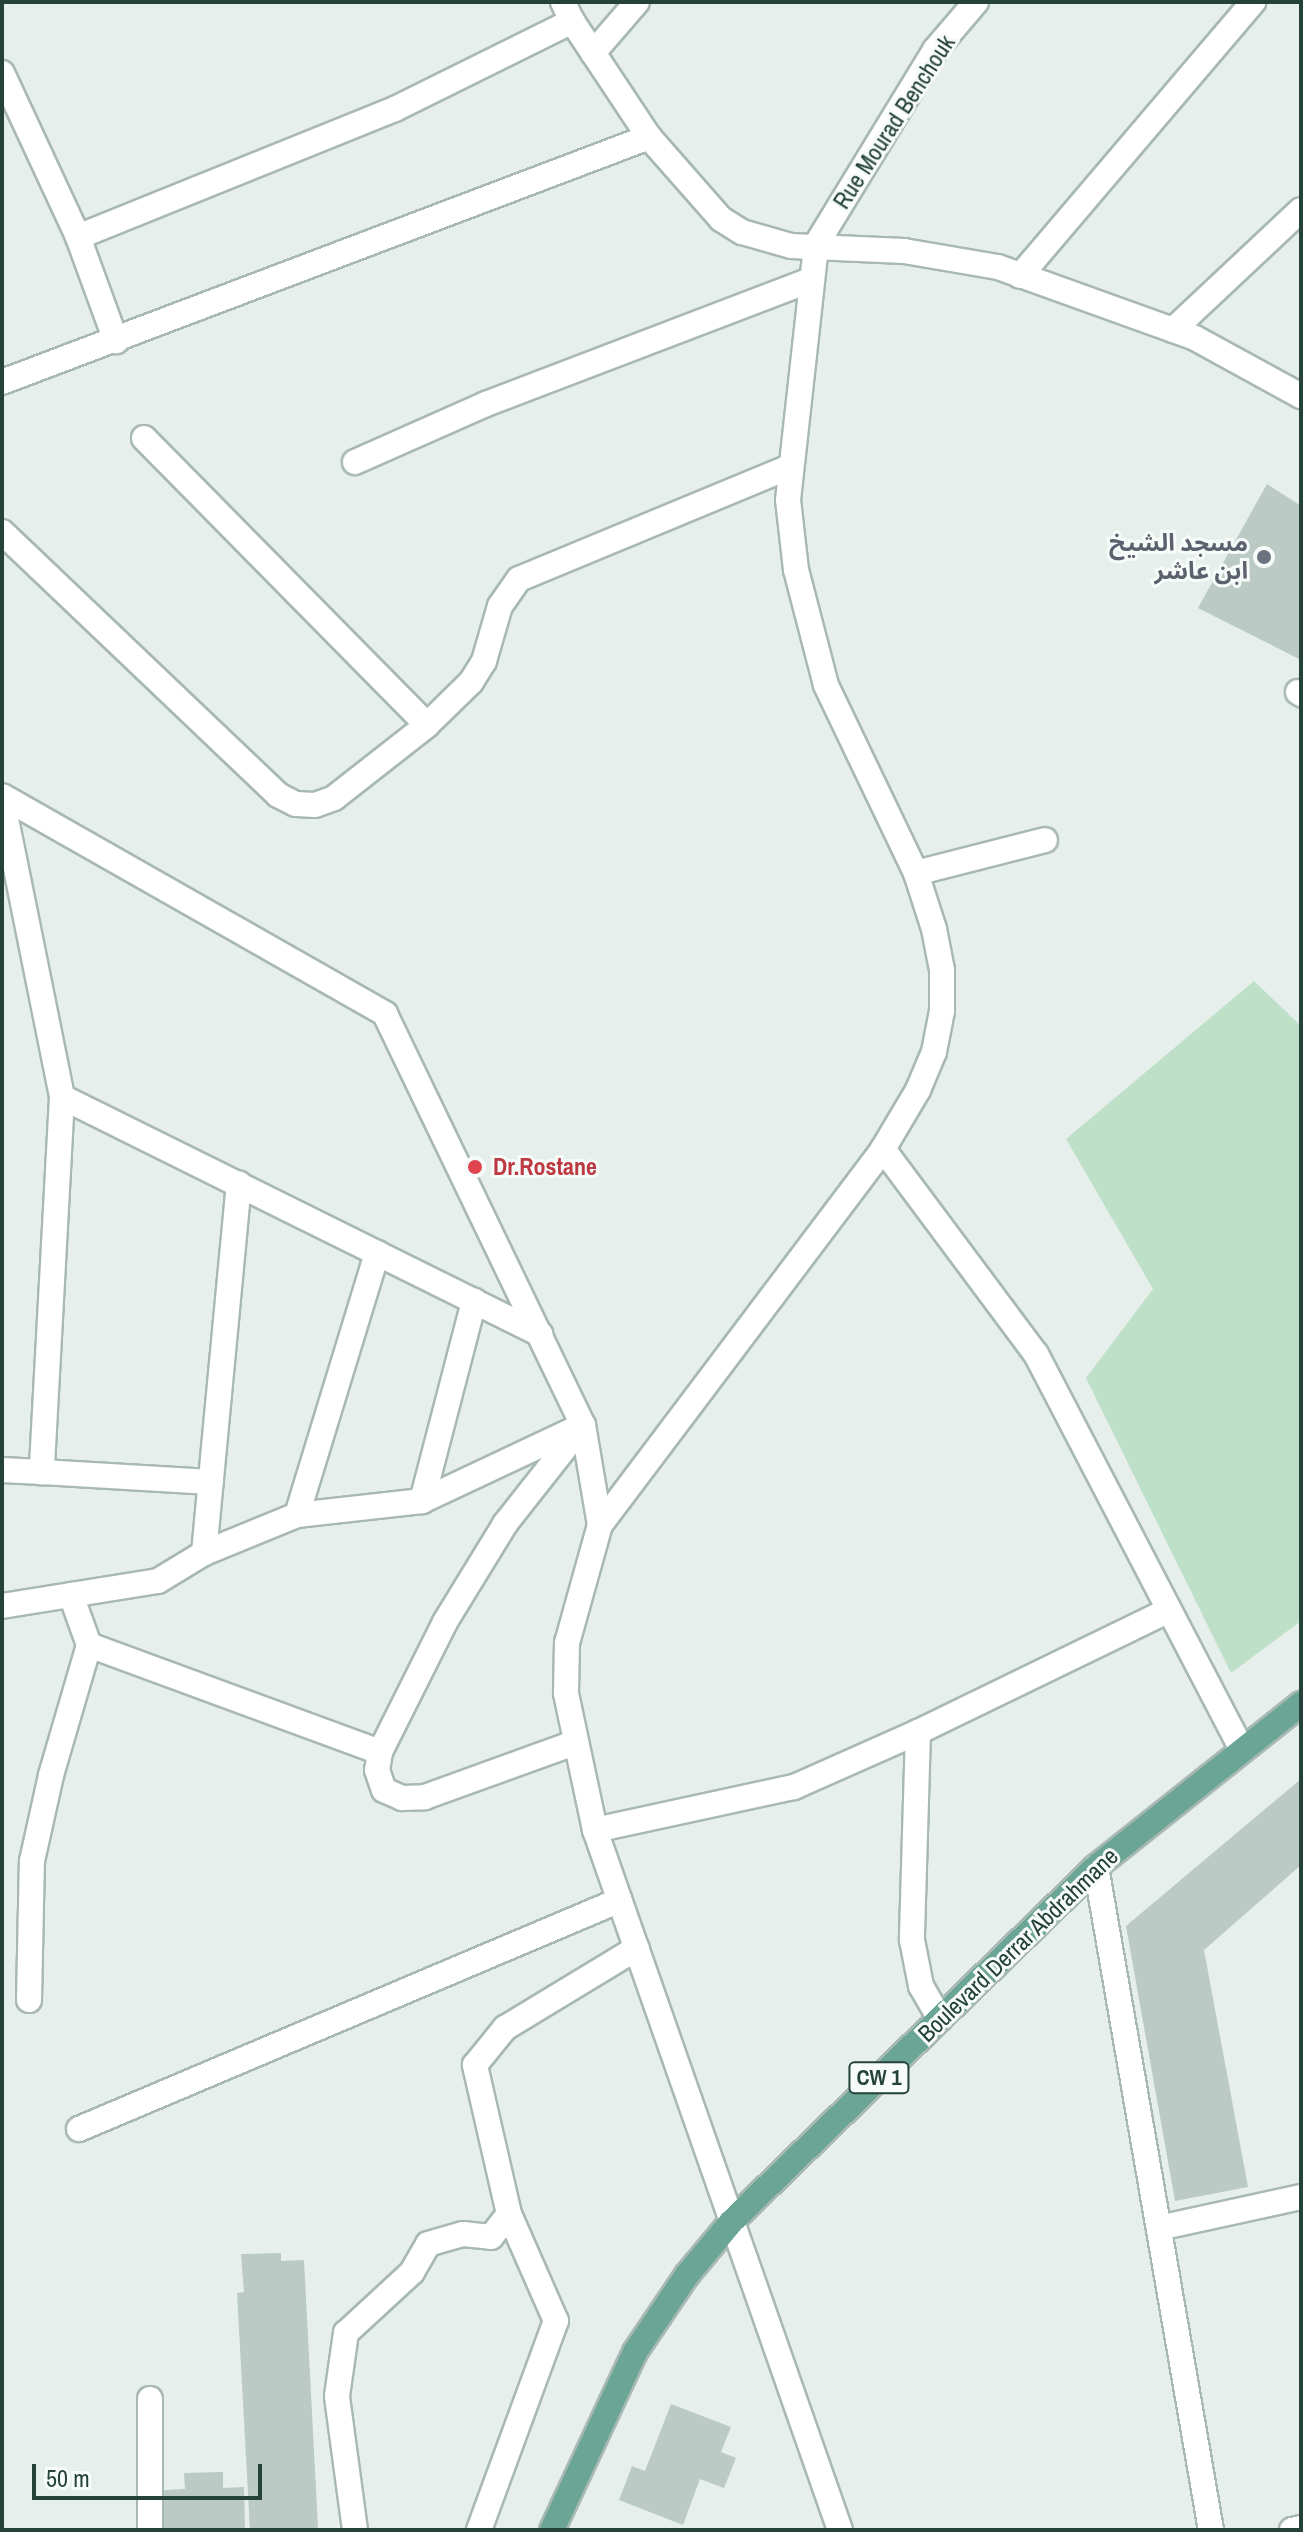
<!DOCTYPE html>
<meta charset="utf-8">
<style>
body{margin:0}
#map{position:relative;width:1303px;height:2532px;overflow:hidden;background:#e6efeb;font-family:"Archivo Narrow","Noto Sans Arabic",sans-serif}
div>[style]{position:absolute}
.green>*{inset:0;background:#bfe0c8}
.building>*{inset:0;background:#bbcac4}
.roads{filter:drop-shadow(2px 0 #a8b8b2) drop-shadow(-2px 0 #a8b8b2) drop-shadow(0 2px #a8b8b2) drop-shadow(0 -2px #a8b8b2)}
.minor>*{height:24px;margin:-12px;padding:0 12px;transform-origin:12px;border-radius:12px;background:#fff}
.primary>*{height:24px;margin:-12px;padding:0 12px;transform-origin:12px;border-radius:12px;background:#6aa596}
.dots>*{width:22px;height:22px;translate:-50% -50%;box-sizing:border-box;border:4px solid #f7fbf9;border-radius:50%}
span{translate:-50% -50%;white-space:nowrap;text-align:center;line-height:1.15;-webkit-text-stroke:6px #f7fbf9;paint-order:stroke}
.shield-label span{padding:2px 6px;background:#f7fbf9;border:2px solid;border-radius:6px;-webkit-text-stroke-width:0}
.shield-label{font-size:22px;color:#24423a;font-weight:700}
.street-label{font-size:24px;color:#24423a}
.worship-label{font-size:24px;color:#5b616d;font-weight:700}
.right{translate:-100% -50%;text-align:right}
.health-label{font-size:24px;color:#be3a42;font-weight:700}
.left{translate:0 -50%;text-align:left}
.frame{position:absolute;inset:0;border:4px solid #24423a;pointer-events:none}
.scale{position:absolute;left:32px;top:2464px;width:230px;height:36px;box-sizing:border-box;border:4px solid #24423a;border-top:0;padding-left:10px;font-size:24px;line-height:28px;white-space:nowrap;color:#24423a;-webkit-text-stroke:6px #f7fbf9;paint-order:stroke}
</style>
<div id="map">
<div class="green">
<i style="clip-path:polygon(1254px 981px,1301px 1026px,1301px 1621px,1231px 1673px,1086px 1378px,1153px 1289px,1066px 1139px)"></i>
</div>
<div class="building">
<i style="clip-path:polygon(1267px 484px,1301px 506px,1301px 660px,1198px 608px)"></i>
<i style="clip-path:polygon(1301px 1779px,1301px 1865px,1204px 1950px,1248px 2187px,1175px 2201px,1126px 1926px)"></i>
<i style="clip-path:polygon(281px 2253px,281px 2261px,304px 2260px,318px 2527px,315px 2530px,250px 2530px,237px 2293px,244px 2292px,241px 2254px)"></i>
<i style="clip-path:polygon(671px 2404px,731px 2427px,721px 2452px,736px 2458px,724px 2488px,700px 2479px,683px 2525px,619px 2500px,632px 2466px,645px 2471px)"></i>
<i style="clip-path:polygon(223px 2472px,223px 2488px,244px 2487px,245px 2530px,152px 2530px,150px 2491px,185px 2489px,184px 2473px)"></i>
</div>
<div class="roads">
<div class="minor">
<i style="left:563px;top:2px;width:21px;rotate:65deg"></i>
<i style="left:572px;top:21px;width:139px;rotate:56.4deg"></i>
<i style="left:649px;top:137px;width:109px;rotate:48.7deg"></i>
<i style="left:721px;top:219px;width:25px;rotate:32deg"></i>
<i style="left:742px;top:232px;width:51px;rotate:15.9deg"></i>
<i style="left:791px;top:246px;width:113px;rotate:2.5deg"></i>
<i style="left:904px;top:251px;width:95px;rotate:9.7deg"></i>
<i style="left:998px;top:267px;width:209px;rotate:19.8deg"></i>
<i style="left:1195px;top:338px;width:121px;rotate:28.7deg"></i>
<i style="left:593px;top:53px;width:67px;rotate:-49.2deg"></i>
<i style="left:2px;top:73px;width:181px;rotate:65.1deg"></i>
<i style="left:78px;top:237px;width:111px;rotate:69.9deg"></i>
<i style="left:78px;top:237px;width:342px;rotate:-22deg"></i>
<i style="left:395px;top:109px;width:198px;rotate:-26.4deg"></i>
<i style="left:1020px;top:276px;width:360px;rotate:-49.6deg"></i>
<i style="left:1173px;top:330px;width:175px;rotate:-43.2deg"></i>
<i style="left:2px;top:382px;width:692px;rotate:-20.74deg"></i>
<i style="left:144px;top:438px;width:403px;rotate:45.4deg"></i>
<i style="left:355px;top:462px;width:143px;rotate:-23.9deg"></i>
<i style="left:486px;top:404px;width:348px;rotate:-20.9deg"></i>
<i style="left:2px;top:532px;width:381px;rotate:43.6deg"></i>
<i style="left:278px;top:795px;width:20px;rotate:27deg"></i>
<i style="left:296px;top:804px;width:19px;rotate:3deg"></i>
<i style="left:315px;top:805px;width:20px;rotate:-20deg"></i>
<i style="left:334px;top:798px;width:118px;rotate:-38.1deg"></i>
<i style="left:427px;top:725px;width:62px;rotate:-44.3deg"></i>
<i style="left:471px;top:682px;width:25px;rotate:-58deg"></i>
<i style="left:484px;top:661px;width:57px;rotate:-73.8deg"></i>
<i style="left:500px;top:606px;width:33px;rotate:-55deg"></i>
<i style="left:519px;top:579px;width:293px;rotate:-22.5deg"></i>
<i style="left:1298px;top:692px;width:4px;rotate:34deg"></i>
<i style="left:2px;top:796px;width:441px;rotate:29.6deg"></i>
<i style="left:385px;top:1014px;width:456px;rotate:64.3deg"></i>
<i style="left:583px;top:1425px;width:101px;rotate:80.4deg"></i>
<i style="left:2px;top:799px;width:304px;rotate:78.6deg"></i>
<i style="left:62px;top:1097px;width:534px;rotate:26.37deg"></i>
<i style="left:916px;top:873px;width:133px;rotate:-14.3deg"></i>
<i style="left:62px;top:1097px;width:376px;rotate:93.1deg"></i>
<i style="left:42px;top:1472px;width:169px;rotate:3.4deg"></i>
<i style="left:883px;top:1149px;width:256px;rotate:53.3deg"></i>
<i style="left:1036px;top:1354px;width:444px;rotate:62.5deg"></i>
<i style="left:2px;top:1470px;width:40px;rotate:2.9deg"></i>
<i style="left:422px;top:1501px;width:174px;rotate:-25.2deg"></i>
<i style="left:297px;top:1515px;width:126px;rotate:-6.4deg"></i>
<i style="left:422px;top:1501px;width:207px;rotate:-75.4deg"></i>
<i style="left:204px;top:1553px;width:100px;rotate:-22.2deg"></i>
<i style="left:297px;top:1515px;width:274px;rotate:-73deg"></i>
<i style="left:71px;top:1595px;width:53px;rotate:70.2deg"></i>
<i style="left:89px;top:1645px;width:310px;rotate:20.2deg"></i>
<i style="left:380px;top:1752px;width:145px;rotate:-63.4deg"></i>
<i style="left:445px;top:1622px;width:115px;rotate:-58.5deg"></i>
<i style="left:505px;top:1524px;width:126px;rotate:-51.8deg"></i>
<i style="left:2px;top:1606px;width:158px;rotate:-9.1deg"></i>
<i style="left:158px;top:1581px;width:54px;rotate:-31.3deg"></i>
<i style="left:204px;top:1553px;width:371px;rotate:-84.6deg"></i>
<i style="left:918px;top:1732px;width:208px;rotate:91.7deg"></i>
<i style="left:912px;top:1940px;width:47px;rotate:78.9deg"></i>
<i style="left:921px;top:1986px;width:38px;rotate:60deg"></i>
<i style="left:380px;top:1752px;width:18px;rotate:99deg"></i>
<i style="left:377px;top:1770px;width:21px;rotate:71deg"></i>
<i style="left:384px;top:1790px;width:20px;rotate:24deg"></i>
<i style="left:402px;top:1798px;width:23px;rotate:-2deg"></i>
<i style="left:425px;top:1797px;width:158px;rotate:-19.9deg"></i>
<i style="left:595px;top:1830px;width:204px;rotate:-12.2deg"></i>
<i style="left:794px;top:1787px;width:136px;rotate:-23.9deg"></i>
<i style="left:918px;top:1732px;width:279px;rotate:-25.9deg"></i>
<i style="left:1096px;top:1867px;width:673px;rotate:80.16deg"></i>
<i style="left:29px;top:2000px;width:139px;rotate:-88.8deg"></i>
<i style="left:32px;top:1861px;width:88px;rotate:-77.5deg"></i>
<i style="left:51px;top:1775px;width:135px;rotate:-73.7deg"></i>
<i style="left:79px;top:2129px;width:587px;rotate:-22.94deg"></i>
<i style="left:1159px;top:2228px;width:145px;rotate:-12.3deg"></i>
<i style="left:150px;top:2399px;width:131px;rotate:90deg"></i>
<i style="left:355px;top:2530px;width:135px;rotate:-97.7deg"></i>
<i style="left:337px;top:2396px;width:64px;rotate:-81.9deg"></i>
<i style="left:346px;top:2333px;width:90px;rotate:-42.7deg"></i>
<i style="left:412px;top:2272px;width:32px;rotate:-60deg"></i>
<i style="left:428px;top:2244px;width:36px;rotate:-16deg"></i>
<i style="left:463px;top:2234px;width:28px;rotate:6deg"></i>
<i style="left:491px;top:2237px;width:29px;rotate:-52deg"></i>
<i style="left:509px;top:2214px;width:153px;rotate:-102.9deg"></i>
<i style="left:475px;top:2065px;width:48px;rotate:-51deg"></i>
<i style="left:505px;top:2028px;width:154px;rotate:-31.2deg"></i>
<i style="left:479px;top:2530px;width:223px;rotate:-69.8deg"></i>
<i style="left:556px;top:2321px;width:117px;rotate:-113.7deg"></i>
<i style="left:840px;top:2530px;width:742px;rotate:-109.29deg"></i>
<i style="left:595px;top:1830px;width:140px;rotate:-102deg"></i>
<i style="left:566px;top:1693px;width:50px;rotate:-88.9deg"></i>
<i style="left:567px;top:1643px;width:123px;rotate:-74.4deg"></i>
<i style="left:600px;top:1525px;width:471px;rotate:-53deg"></i>
<i style="left:883px;top:1149px;width:69px;rotate:-59.3deg"></i>
<i style="left:918px;top:1090px;width:41px;rotate:-67.2deg"></i>
<i style="left:934px;top:1052px;width:42px;rotate:-79deg"></i>
<i style="left:942px;top:1011px;width:41px;rotate:-90deg"></i>
<i style="left:942px;top:970px;width:42px;rotate:-101deg"></i>
<i style="left:934px;top:929px;width:59px;rotate:-107.8deg"></i>
<i style="left:916px;top:873px;width:208px;rotate:-115.6deg"></i>
<i style="left:826px;top:685px;width:119px;rotate:-104.6deg"></i>
<i style="left:796px;top:570px;width:70px;rotate:-96.5deg"></i>
<i style="left:788px;top:500px;width:257px;rotate:-83.7deg"></i>
<i style="left:816px;top:245px;width:228px;rotate:-58.6deg"></i>
<i style="left:935px;top:50px;width:63px;rotate:-49.5deg"></i>
<i style="left:1292px;top:2530px;width:9px;rotate:-13deg"></i>
</div>
<div class="primary">
<i style="left:552px;top:2530px;width:196px;rotate:-65deg"></i>
<i style="left:635px;top:2352px;width:93px;rotate:-56deg"></i>
<i style="left:687px;top:2275px;width:70px;rotate:-50.2deg"></i>
<i style="left:732px;top:2221px;width:508px;rotate:-44.2deg"></i>
<i style="left:1096px;top:1867px;width:262px;rotate:-38.5deg"></i>
</div>
</div>
<div class="dots">
<i style="left:1264px;top:557px;background:#6b7280"></i>
<i style="left:475px;top:1167px;background:#e0444e"></i>
</div>
<div class="shield-label">
<span style="left:879px;top:2078px">CW 1</span>
</div>
<div class="street-label">
<span style="left:894px;top:122px;rotate:-57deg">Rue Mourad Benchouk</span>
<span style="left:1018px;top:1945px;rotate:-44deg">Boulevard Derrar Abdrahmane</span>
</div>
<div class="worship-label">
<span class="right" style="left:1248px;top:557px">مسجد الشيخ<br>ابن عاشر</span>
</div>
<div class="health-label">
<span class="left" style="left:493px;top:1167px">Dr.Rostane</span>
</div>
<div class="frame"></div>
<div class="scale">50 m</div>
</div>
